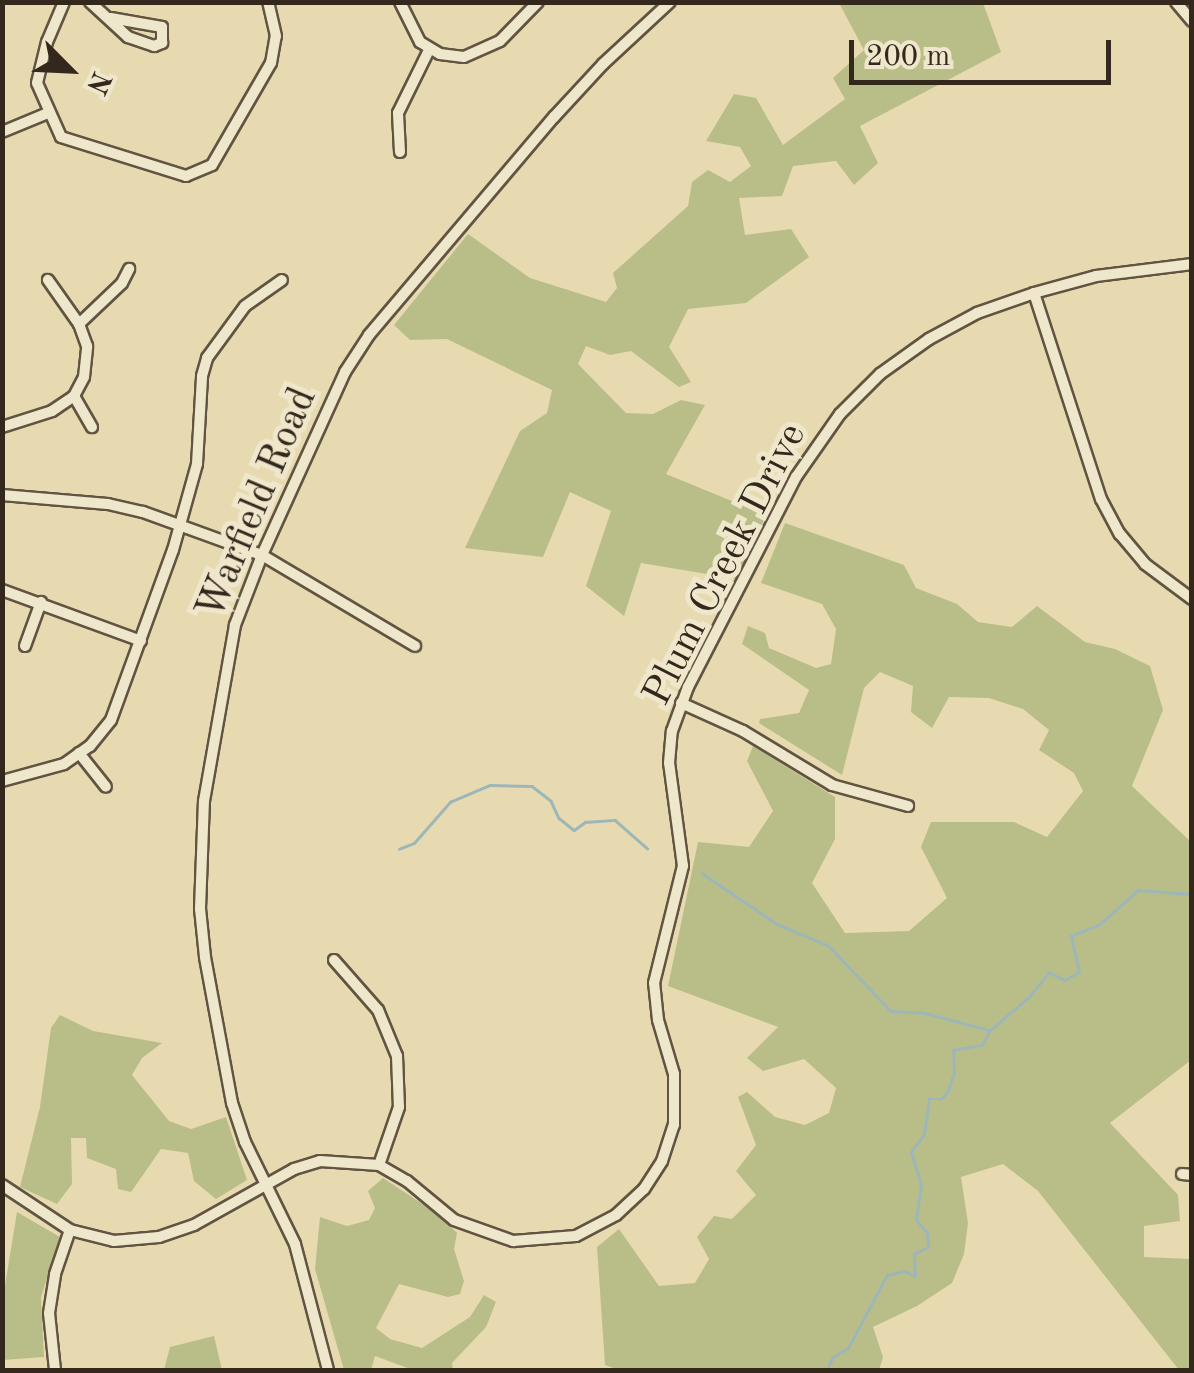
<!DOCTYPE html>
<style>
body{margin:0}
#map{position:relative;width:1194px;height:1373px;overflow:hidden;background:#e7dab1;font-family:"Old Standard TT",serif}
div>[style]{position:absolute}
.green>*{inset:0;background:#b9be89}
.stream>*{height:2.5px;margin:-1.25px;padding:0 1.25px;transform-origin:1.25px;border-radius:1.25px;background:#9db7b8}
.roads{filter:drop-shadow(2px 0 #615441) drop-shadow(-2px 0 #615441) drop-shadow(0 2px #615441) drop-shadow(0 -2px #615441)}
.minor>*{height:10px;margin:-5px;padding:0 5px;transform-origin:5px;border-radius:5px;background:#efe7cc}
span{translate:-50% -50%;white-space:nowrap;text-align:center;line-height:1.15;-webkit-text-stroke:10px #efe7cc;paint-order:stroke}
.street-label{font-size:40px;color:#34281c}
.frame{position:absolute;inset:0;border:5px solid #34281c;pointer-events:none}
.north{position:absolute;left:20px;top:20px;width:100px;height:100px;-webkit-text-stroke:8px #efe7cc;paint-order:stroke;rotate:114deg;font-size:28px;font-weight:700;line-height:40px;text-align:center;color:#34281c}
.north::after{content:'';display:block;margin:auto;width:35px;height:45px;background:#34281c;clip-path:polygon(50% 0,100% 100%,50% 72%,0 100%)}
.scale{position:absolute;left:849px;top:40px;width:262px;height:45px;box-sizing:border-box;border:5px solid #34281c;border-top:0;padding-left:12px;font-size:30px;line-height:35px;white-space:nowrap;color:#34281c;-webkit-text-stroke:8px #efe7cc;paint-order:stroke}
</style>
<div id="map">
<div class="green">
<i style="clip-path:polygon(839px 3px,983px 3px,1001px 52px,860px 126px,878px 163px,854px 185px,836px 161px,793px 166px,782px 196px,739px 198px,745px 235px,791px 229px,809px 257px,746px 303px,688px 309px,669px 347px,691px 382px,679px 387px,631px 351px,610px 355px,586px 346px,578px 364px,626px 413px,653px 414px,681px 400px,705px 405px,666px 474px,766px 515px,737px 579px,641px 563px,624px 616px,586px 586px,611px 511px,570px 492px,543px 557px,465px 548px,520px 431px,547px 413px,552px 390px,447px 339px,410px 340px,394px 325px,468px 234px,530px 278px,606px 302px,617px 288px,613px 273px,688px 206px,692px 182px,708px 170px,730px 182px,751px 166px,740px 147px,706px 141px,734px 94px,756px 98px,783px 145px,845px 99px,833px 78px,864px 50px)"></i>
<i style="clip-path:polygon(785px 523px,904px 565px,916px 588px,957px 604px,978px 622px,1012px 627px,1037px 606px,1085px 642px,1115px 649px,1150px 666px,1163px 710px,1132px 786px,1191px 842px,1191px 1060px,1110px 1123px,1178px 1195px,1180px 1221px,1144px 1226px,1144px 1257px,1191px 1259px,1191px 1370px,1179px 1370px,1038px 1191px,1003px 1164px,961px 1177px,968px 1223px,964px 1254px,952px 1283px,917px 1306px,873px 1327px,883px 1357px,879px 1370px,619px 1370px,605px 1365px,597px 1247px,619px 1229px,659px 1286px,695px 1283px,709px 1259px,697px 1237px,714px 1216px,732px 1219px,756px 1195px,736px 1171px,756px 1145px,738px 1097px,747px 1092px,775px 1117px,805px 1125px,829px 1113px,836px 1088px,804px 1059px,763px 1071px,747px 1058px,778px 1027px,668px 986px,698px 842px,749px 847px,773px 811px,747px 761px,753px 746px,835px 797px,835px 839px,812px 883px,845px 933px,909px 931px,947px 898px,921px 847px,931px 822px,1014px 822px,1047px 837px,1083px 791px,1074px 773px,1039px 750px,1049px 730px,1023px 709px,989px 698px,949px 697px,932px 728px,911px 712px,913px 686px,880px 672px,864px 688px,842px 775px,759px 723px,760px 719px,799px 713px,809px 690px,742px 644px,748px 626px,765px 633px,769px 648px,816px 668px,831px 664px,836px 629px,822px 604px,761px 583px)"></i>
<i style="clip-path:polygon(60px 1015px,93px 1031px,162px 1043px,142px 1058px,132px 1075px,169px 1121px,191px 1129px,226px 1117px,247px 1180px,216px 1199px,194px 1181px,188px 1153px,161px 1149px,131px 1192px,118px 1189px,116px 1169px,87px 1158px,86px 1138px,71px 1138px,72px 1184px,57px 1204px,20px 1187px,40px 1107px,51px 1028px)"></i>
<i style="clip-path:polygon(383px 1178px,439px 1215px,457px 1233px,454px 1249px,464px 1281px,460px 1294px,448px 1297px,399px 1284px,376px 1328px,390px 1339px,422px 1348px,470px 1317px,484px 1295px,496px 1302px,486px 1327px,452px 1363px,453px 1370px,413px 1370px,375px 1356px,371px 1370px,344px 1370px,315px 1269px,320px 1217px,347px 1226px,369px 1220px,375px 1208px,368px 1191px)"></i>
<i style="clip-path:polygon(17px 1212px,60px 1237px,41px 1297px,44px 1357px,3px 1360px,3px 1298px)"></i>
<i style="clip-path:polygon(214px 1336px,222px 1370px,164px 1370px,170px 1347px)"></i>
</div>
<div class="stream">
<i style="left:399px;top:849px;width:16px;rotate:-22deg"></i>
<i style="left:414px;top:843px;width:55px;rotate:-48.7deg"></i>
<i style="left:450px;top:802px;width:43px;rotate:-23deg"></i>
<i style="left:490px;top:785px;width:42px;rotate:1.4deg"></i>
<i style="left:532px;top:786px;width:24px;rotate:38deg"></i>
<i style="left:551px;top:801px;width:19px;rotate:65deg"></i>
<i style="left:559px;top:818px;width:19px;rotate:39deg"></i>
<i style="left:574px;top:830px;width:14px;rotate:-36deg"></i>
<i style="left:585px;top:822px;width:30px;rotate:-4deg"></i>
<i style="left:615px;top:820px;width:43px;rotate:41.2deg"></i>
<i style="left:702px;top:873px;width:91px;rotate:34.2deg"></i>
<i style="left:777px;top:924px;width:56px;rotate:22.9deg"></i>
<i style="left:829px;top:946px;width:90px;rotate:46.4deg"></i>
<i style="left:891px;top:1011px;width:34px;rotate:3deg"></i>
<i style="left:925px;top:1013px;width:66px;rotate:14.9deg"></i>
<i style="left:827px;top:1370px;width:13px;rotate:-67deg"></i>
<i style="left:832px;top:1358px;width:19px;rotate:-32deg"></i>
<i style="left:848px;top:1348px;width:83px;rotate:-61.9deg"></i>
<i style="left:887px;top:1275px;width:17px;rotate:-13deg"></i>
<i style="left:904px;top:1271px;width:12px;rotate:24deg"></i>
<i style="left:915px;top:1276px;width:22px;rotate:-93deg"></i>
<i style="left:914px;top:1254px;width:16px;rotate:-27deg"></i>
<i style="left:928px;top:1247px;width:14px;rotate:-94deg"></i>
<i style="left:927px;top:1233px;width:17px;rotate:-130deg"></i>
<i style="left:916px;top:1220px;width:35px;rotate:-82deg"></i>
<i style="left:921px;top:1185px;width:34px;rotate:-107deg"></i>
<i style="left:911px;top:1152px;width:22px;rotate:-54deg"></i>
<i style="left:924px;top:1134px;width:35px;rotate:-82deg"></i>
<i style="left:929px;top:1099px;width:12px"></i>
<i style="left:941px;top:1099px;width:11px;rotate:-49deg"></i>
<i style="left:948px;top:1091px;width:19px;rotate:-72deg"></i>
<i style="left:954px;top:1073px;width:23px;rotate:-92deg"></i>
<i style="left:953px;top:1050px;width:29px;rotate:-10deg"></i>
<i style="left:982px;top:1045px;width:17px;rotate:-62deg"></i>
<i style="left:990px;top:1030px;width:51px;rotate:-40.2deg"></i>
<i style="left:1029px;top:997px;width:32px;rotate:-51deg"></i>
<i style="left:1049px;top:972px;width:18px;rotate:27deg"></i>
<i style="left:1065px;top:980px;width:16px;rotate:-30deg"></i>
<i style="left:1079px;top:972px;width:37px;rotate:-103deg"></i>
<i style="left:1071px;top:936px;width:31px;rotate:-22deg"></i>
<i style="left:1100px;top:924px;width:51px;rotate:-41.8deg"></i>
<i style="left:1138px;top:890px;width:54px;rotate:4.2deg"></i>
</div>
<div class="roads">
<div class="minor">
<i style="left:64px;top:2px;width:43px;rotate:113deg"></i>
<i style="left:47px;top:42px;width:42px;rotate:103.7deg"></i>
<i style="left:37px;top:83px;width:59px;rotate:66deg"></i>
<i style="left:61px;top:137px;width:131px;rotate:17.3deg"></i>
<i style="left:186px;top:176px;width:28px;rotate:-23deg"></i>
<i style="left:212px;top:165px;width:118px;rotate:-60deg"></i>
<i style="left:271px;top:63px;width:27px;rotate:-80deg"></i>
<i style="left:276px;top:36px;width:35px;rotate:-103deg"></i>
<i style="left:90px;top:2px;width:52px;rotate:42.6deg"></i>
<i style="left:128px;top:37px;width:28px;rotate:19deg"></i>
<i style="left:154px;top:46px;width:9px;rotate:-21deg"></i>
<i style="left:162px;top:43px;width:16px;rotate:-90deg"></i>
<i style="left:162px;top:27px;width:52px;rotate:-170deg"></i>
<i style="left:400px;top:2px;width:45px;rotate:63.4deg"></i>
<i style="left:420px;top:42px;width:23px;rotate:31deg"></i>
<i style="left:440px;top:54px;width:24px;rotate:7deg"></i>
<i style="left:464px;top:57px;width:39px;rotate:-24deg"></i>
<i style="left:500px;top:41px;width:54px;rotate:-45.7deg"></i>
<i style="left:1176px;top:2px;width:25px;rotate:50deg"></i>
<i style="left:2px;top:132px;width:50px;rotate:-22.4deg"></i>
<i style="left:400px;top:152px;width:39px;rotate:-93deg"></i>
<i style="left:398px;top:113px;width:72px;rotate:-63.8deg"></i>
<i style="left:1034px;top:293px;width:217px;rotate:72deg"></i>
<i style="left:1101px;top:499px;width:40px;rotate:62deg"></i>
<i style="left:1120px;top:534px;width:39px;rotate:50deg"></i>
<i style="left:1145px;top:564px;width:59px;rotate:36.7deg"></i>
<i style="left:79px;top:324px;width:59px;rotate:-43.6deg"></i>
<i style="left:122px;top:283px;width:16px;rotate:-63deg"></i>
<i style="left:74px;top:396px;width:36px;rotate:60deg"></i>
<i style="left:2px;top:427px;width:52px;rotate:-17.7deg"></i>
<i style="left:52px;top:411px;width:27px;rotate:-34deg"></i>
<i style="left:74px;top:396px;width:21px;rotate:-62deg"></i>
<i style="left:84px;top:377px;width:31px;rotate:-84deg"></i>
<i style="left:87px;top:346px;width:23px;rotate:-110deg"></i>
<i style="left:79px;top:324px;width:54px;rotate:-125.2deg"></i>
<i style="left:2px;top:495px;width:106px;rotate:4.9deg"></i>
<i style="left:108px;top:504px;width:36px;rotate:13deg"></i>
<i style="left:143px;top:512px;width:127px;rotate:19.9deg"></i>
<i style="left:262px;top:555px;width:178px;rotate:30.7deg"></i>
<i style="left:2px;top:590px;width:148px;rotate:20.1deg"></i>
<i style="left:25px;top:646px;width:47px;rotate:-70deg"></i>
<i style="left:681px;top:703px;width:68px;rotate:24.3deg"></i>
<i style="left:743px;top:731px;width:104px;rotate:31.2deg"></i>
<i style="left:832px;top:785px;width:79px;rotate:15.4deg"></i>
<i style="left:79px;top:753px;width:43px;rotate:51.5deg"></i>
<i style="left:2px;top:781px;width:64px;rotate:-15.3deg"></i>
<i style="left:64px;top:764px;width:32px;rotate:-35deg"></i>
<i style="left:90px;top:746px;width:33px;rotate:-51deg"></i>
<i style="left:111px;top:720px;width:181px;rotate:-70deg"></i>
<i style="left:173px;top:550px;width:89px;rotate:-74.4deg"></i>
<i style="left:197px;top:464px;width:88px;rotate:-86.7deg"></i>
<i style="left:202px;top:376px;width:19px;rotate:-74deg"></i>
<i style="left:207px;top:358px;width:64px;rotate:-53.8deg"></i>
<i style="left:245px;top:306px;width:45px;rotate:-35.1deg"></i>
<i style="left:334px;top:960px;width:67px;rotate:48.7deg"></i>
<i style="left:378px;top:1010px;width:50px;rotate:67.6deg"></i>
<i style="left:397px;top:1056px;width:51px;rotate:87.8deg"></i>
<i style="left:399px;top:1107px;width:61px;rotate:109deg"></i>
<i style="left:1182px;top:1174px;width:10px;rotate:6deg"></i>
<i style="left:2px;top:1185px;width:82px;rotate:33.5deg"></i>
<i style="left:70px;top:1230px;width:45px;rotate:14deg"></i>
<i style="left:114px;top:1241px;width:45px;rotate:-5.1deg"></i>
<i style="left:159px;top:1237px;width:37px;rotate:-19deg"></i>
<i style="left:194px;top:1225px;width:115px;rotate:-29.2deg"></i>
<i style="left:294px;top:1169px;width:27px;rotate:-17deg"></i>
<i style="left:320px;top:1161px;width:59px;rotate:3.9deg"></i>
<i style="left:379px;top:1165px;width:32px;rotate:30deg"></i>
<i style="left:407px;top:1181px;width:61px;rotate:39.7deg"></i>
<i style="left:454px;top:1220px;width:63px;rotate:19.6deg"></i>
<i style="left:513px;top:1241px;width:63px;rotate:-4.5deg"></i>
<i style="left:576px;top:1236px;width:45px;rotate:-27.7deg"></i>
<i style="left:616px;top:1215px;width:38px;rotate:-43deg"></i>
<i style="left:644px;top:1189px;width:33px;rotate:-57deg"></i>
<i style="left:662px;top:1161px;width:38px;rotate:-72deg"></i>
<i style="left:674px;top:1125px;width:51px;rotate:-90deg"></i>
<i style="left:674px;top:1074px;width:56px;rotate:-106.5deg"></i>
<i style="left:658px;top:1020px;width:37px;rotate:-96deg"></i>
<i style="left:654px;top:983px;width:121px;rotate:-76.1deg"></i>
<i style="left:683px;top:866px;width:104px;rotate:-97.7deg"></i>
<i style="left:669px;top:763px;width:32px;rotate:-85deg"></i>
<i style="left:672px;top:731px;width:47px;rotate:-70deg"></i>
<i style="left:688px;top:687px;width:236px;rotate:-62.8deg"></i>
<i style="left:796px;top:477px;width:77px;rotate:-55.1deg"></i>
<i style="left:840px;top:414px;width:57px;rotate:-45deg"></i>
<i style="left:880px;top:374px;width:60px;rotate:-35.5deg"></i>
<i style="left:929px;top:339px;width:55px;rotate:-28.4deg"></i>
<i style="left:977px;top:313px;width:60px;rotate:-19.3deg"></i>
<i style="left:1034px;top:293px;width:64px;rotate:-15.3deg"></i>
<i style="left:1096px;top:276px;width:97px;rotate:-7.1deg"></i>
<i style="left:55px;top:1370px;width:57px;rotate:-96deg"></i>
<i style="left:49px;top:1313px;width:39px;rotate:-81deg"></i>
<i style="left:55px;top:1274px;width:46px;rotate:-71.2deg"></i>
<i style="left:328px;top:1370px;width:130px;rotate:-104.7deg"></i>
<i style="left:295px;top:1244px;width:114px;rotate:-116.1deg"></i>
<i style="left:245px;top:1142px;width:41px;rotate:-108.4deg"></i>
<i style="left:232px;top:1103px;width:148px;rotate:-100.5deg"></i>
<i style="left:205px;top:957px;width:48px;rotate:-95.9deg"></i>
<i style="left:200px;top:909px;width:108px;rotate:-87.9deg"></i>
<i style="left:204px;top:801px;width:179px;rotate:-80deg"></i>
<i style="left:235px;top:625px;width:75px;rotate:-68.9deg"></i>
<i style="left:262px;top:555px;width:201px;rotate:-65.6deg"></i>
<i style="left:345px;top:372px;width:44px;rotate:-57deg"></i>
<i style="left:369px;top:335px;width:286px;rotate:-49.7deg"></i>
<i style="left:554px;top:117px;width:72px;rotate:-47.2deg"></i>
<i style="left:603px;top:64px;width:91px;rotate:-42.8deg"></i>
</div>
</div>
<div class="street-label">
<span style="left:258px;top:504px;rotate:-67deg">Warfield Road</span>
<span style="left:726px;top:565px;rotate:-63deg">Plum Creek Drive</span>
</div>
<div class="frame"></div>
<div class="north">N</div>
<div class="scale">200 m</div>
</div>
